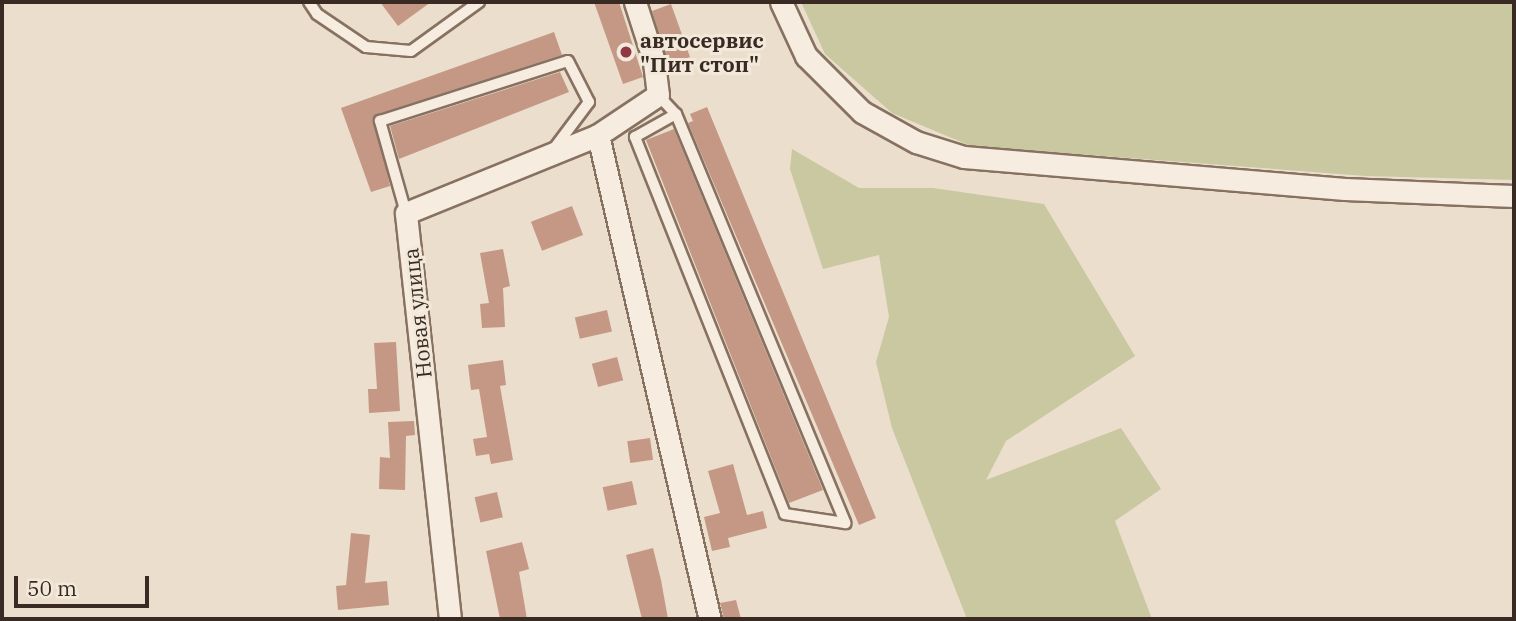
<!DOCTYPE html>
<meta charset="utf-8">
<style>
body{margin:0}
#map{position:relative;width:1516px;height:621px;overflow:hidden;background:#ebdecc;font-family:"IBM Plex Serif",serif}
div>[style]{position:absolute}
.green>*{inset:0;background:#c9c8a1}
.building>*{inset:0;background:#c59886;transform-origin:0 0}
.roads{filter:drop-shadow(2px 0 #877161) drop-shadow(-2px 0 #877161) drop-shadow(0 2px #877161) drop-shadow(0 -2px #877161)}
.service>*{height:10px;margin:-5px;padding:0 5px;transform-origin:5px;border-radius:5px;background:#f6ecdf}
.minor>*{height:21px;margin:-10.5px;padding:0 10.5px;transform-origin:10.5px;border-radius:10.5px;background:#f6ecdf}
.dots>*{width:19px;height:19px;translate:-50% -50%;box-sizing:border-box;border:4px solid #f3e9db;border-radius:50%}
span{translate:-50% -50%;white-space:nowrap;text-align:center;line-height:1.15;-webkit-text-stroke:6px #f3e9db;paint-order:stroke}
.poi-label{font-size:21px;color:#392b23;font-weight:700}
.left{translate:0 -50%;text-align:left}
.street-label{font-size:21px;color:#392b23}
.frame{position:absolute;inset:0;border:4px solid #392b23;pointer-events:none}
.scale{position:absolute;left:14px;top:576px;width:135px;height:32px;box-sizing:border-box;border:4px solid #392b23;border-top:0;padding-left:9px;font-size:21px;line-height:24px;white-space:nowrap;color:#392b23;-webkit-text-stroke:5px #f3e9db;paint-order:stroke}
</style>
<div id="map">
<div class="green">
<i style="clip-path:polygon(801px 2px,1514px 2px,1514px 180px,1366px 176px,971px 146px,892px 113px,825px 54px)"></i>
<i style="clip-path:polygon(792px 149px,859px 188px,933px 188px,1044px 204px,1135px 356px,1006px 441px,986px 480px,1121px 428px,1161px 489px,1115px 521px,1152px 619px,967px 619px,892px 428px,876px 362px,889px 317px,879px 255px,823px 269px,790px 169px)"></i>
</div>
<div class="building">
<i style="clip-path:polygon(380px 2px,431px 2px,398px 26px)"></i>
<i style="clip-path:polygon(594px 2px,619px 2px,643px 77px,623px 84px)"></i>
<i style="clip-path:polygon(671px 4px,690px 57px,668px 65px,652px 11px)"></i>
<i style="clip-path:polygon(554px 32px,562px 55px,375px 115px,390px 186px,371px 192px,341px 108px)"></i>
<i style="clip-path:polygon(560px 72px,569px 92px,399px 159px,390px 126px)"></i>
<i style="clip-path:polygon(707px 107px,876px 518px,859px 525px,688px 123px,693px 121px,690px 114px)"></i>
<i style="clip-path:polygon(674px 129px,823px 490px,789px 503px,646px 140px)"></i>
<i style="left:572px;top:206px;width:31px;height:44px;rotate:69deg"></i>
<i style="clip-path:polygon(503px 249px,510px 286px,503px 288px,505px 327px,482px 328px,480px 304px,489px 303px,480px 253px)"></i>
<i style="left:607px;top:310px;width:22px;height:33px;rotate:77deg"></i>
<i style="clip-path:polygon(396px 342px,400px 411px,369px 413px,368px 389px,377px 389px,374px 343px)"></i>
<i style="left:617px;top:357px;width:24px;height:26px;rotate:75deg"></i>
<i style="clip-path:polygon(503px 360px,506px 385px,500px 386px,513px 460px,491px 464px,489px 454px,476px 456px,473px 439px,487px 437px,479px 389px,471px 390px,468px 365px)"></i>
<i style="clip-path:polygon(414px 421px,415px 435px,406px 436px,405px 490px,379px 489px,380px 457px,390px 458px,388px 422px)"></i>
<i style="left:650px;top:438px;width:22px;height:23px;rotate:82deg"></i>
<i style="clip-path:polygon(733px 464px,747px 515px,763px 511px,767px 528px,728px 538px,730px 547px,712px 551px,704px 517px,720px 513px,708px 471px)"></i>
<i style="left:632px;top:481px;width:24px;height:30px;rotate:78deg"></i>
<i style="left:497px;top:492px;width:26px;height:23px;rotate:77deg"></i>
<i style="clip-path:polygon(351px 533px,370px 535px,365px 583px,387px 581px,389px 605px,338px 610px,336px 586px,346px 585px)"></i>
<i style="clip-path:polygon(522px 542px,529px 569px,519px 572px,527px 619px,500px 619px,486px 551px)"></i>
<i style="clip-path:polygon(653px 548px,661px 580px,668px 619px,642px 619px,626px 555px)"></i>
<i style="clip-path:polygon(736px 600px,741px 619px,724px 619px,720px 603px)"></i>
</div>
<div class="roads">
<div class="service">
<i style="left:309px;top:2px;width:14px;rotate:56deg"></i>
<i style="left:317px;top:14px;width:59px;rotate:34deg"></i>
<i style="left:366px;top:47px;width:45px;rotate:5.1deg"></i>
<i style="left:411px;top:51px;width:84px;rotate:-35.8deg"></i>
<i style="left:658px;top:95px;width:26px;rotate:47deg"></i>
<i style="left:676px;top:114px;width:443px;rotate:67.5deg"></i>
<i style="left:845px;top:523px;width:61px;rotate:-171.5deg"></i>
<i style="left:785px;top:514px;width:406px;rotate:-111.7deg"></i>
<i style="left:635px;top:137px;width:47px;rotate:-29.3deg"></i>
<i style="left:406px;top:213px;width:96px;rotate:-105.8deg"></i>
<i style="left:380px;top:121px;width:197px;rotate:-17.7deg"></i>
<i style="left:568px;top:61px;width:46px;rotate:62.9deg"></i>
<i style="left:589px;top:102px;width:60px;rotate:126.9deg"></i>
</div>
<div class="minor">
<i style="left:781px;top:2px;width:60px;rotate:65.2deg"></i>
<i style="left:806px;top:56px;width:79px;rotate:45deg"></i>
<i style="left:862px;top:112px;width:62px;rotate:29.1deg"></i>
<i style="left:916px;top:142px;width:50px;rotate:17.4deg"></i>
<i style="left:964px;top:157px;width:382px;rotate:4.8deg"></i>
<i style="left:1345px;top:189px;width:169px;rotate:2.4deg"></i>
<i style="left:598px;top:135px;width:497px;rotate:77deg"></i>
<i style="left:450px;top:619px;width:408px;rotate:-96.2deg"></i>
<i style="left:406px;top:213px;width:207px;rotate:-22.1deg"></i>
<i style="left:598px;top:135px;width:72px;rotate:-33.7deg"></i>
<i style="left:658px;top:95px;width:34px;rotate:-97deg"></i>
<i style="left:654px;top:61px;width:62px;rotate:-107.9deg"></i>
</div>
</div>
<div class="dots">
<i style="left:626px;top:52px;background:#903744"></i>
</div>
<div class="poi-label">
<span class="left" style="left:640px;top:52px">автосервис<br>"Пит стоп"</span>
</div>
<div class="street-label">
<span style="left:417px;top:313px;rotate:-96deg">Новая улица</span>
</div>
<div class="frame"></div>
<div class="scale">50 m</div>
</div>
